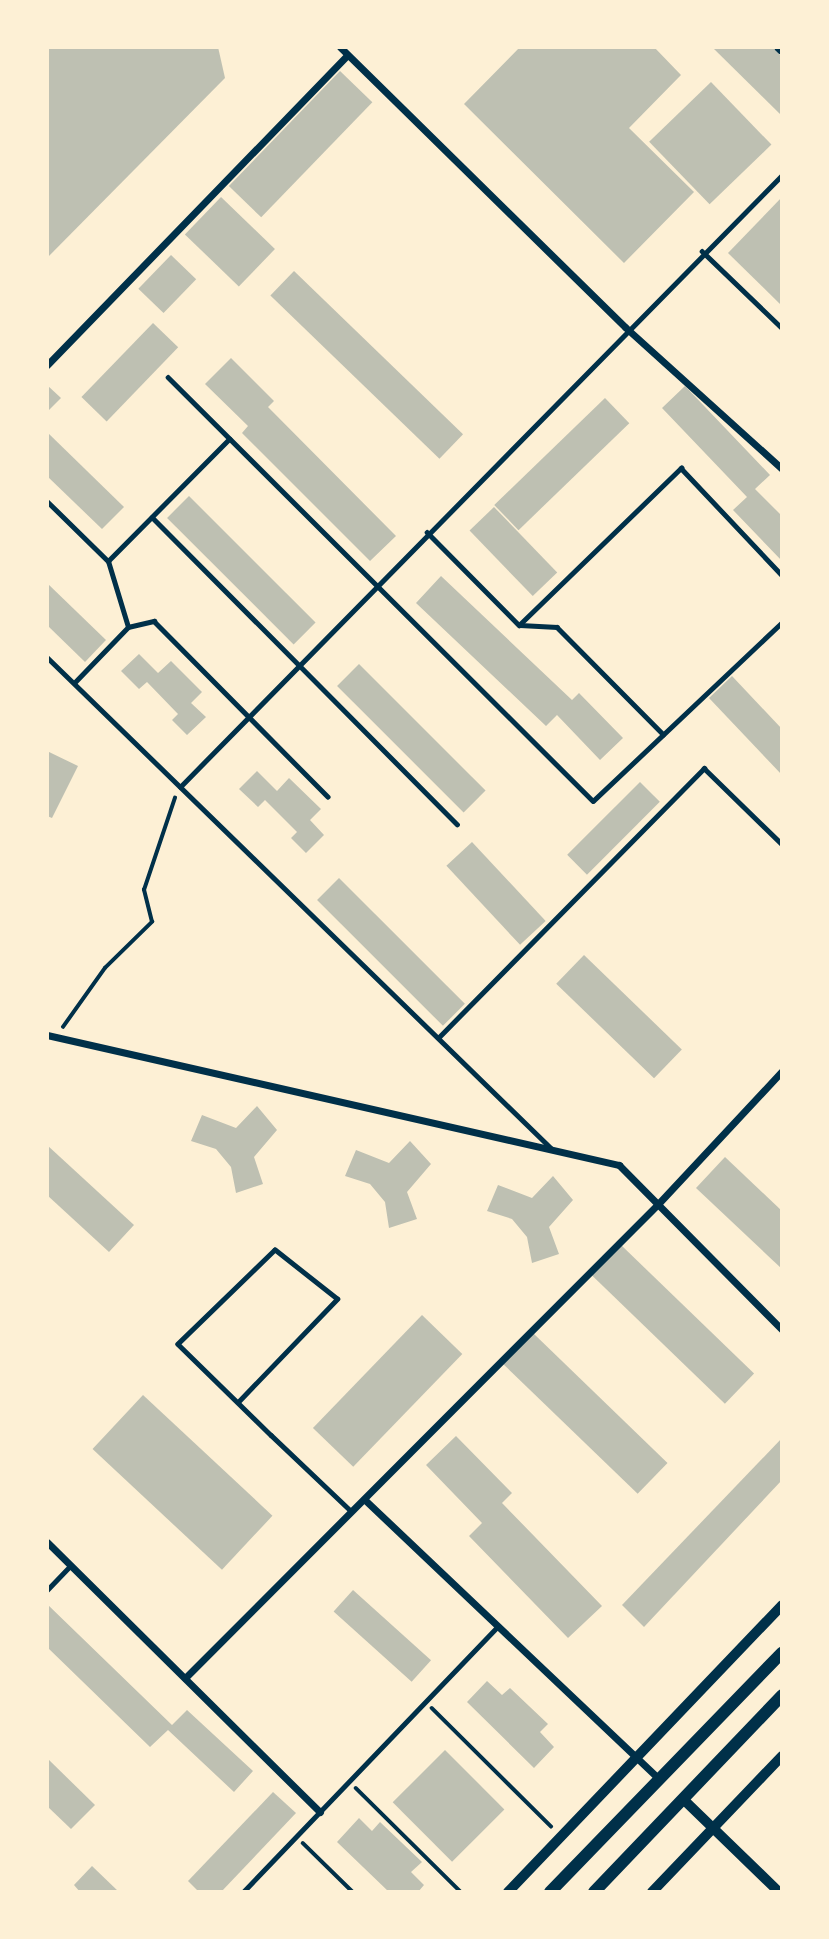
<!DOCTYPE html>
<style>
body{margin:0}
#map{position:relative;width:829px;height:1939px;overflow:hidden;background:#fdf0d5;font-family:"PT Sans Narrow",sans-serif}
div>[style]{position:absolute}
.building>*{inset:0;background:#bec0b2;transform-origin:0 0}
.path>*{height:3.5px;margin:-1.75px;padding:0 1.75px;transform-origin:1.75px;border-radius:1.75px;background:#003049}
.service>*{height:4.5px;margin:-2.25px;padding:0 2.25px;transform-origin:2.25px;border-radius:2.25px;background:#003049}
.minor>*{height:7px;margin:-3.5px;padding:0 3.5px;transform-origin:3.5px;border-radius:3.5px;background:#003049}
.tertiary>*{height:10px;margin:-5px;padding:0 5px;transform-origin:5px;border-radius:5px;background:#003049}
.secondary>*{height:12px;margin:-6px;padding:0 6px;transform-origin:6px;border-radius:6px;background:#003049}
span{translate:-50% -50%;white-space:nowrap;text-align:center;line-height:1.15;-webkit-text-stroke:5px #fdf0d5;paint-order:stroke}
.frame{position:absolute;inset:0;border:49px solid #fdf0d5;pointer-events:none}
</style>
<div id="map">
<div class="building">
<i style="clip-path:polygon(47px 47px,218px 47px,225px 78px,47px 258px)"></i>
<i style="clip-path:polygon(520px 47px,654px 47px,681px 75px,629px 128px,694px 192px,624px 263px,464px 104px)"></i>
<i style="clip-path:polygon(712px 47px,772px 47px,782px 57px,782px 116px)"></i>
<i style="left:340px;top:71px;width:45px;height:160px;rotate:44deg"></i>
<i style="left:711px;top:82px;width:87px;height:86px;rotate:46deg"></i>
<i style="left:221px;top:197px;width:75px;height:52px;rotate:44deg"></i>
<i style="clip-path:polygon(782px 197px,782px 306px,728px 253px)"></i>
<i style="left:171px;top:255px;width:35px;height:47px;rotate:44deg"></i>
<i style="left:294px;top:271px;width:235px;height:34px;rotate:44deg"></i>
<i style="left:153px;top:323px;width:35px;height:103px;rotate:44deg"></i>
<i style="clip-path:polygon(231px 358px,274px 401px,268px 407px,396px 536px,370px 561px,242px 433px,248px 426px,205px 384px)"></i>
<i style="clip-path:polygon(47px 385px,61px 398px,47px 412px)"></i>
<i style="clip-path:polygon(685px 386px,770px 475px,755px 489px,782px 516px,782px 561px,733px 510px,747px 497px,662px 408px)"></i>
<i style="left:605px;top:398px;width:35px;height:154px;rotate:46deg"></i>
<i style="clip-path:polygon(47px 432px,124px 507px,102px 529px,47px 476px)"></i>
<i style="left:189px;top:496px;width:179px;height:31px;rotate:45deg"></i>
<i style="left:494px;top:507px;width:91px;height:34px;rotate:46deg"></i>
<i style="clip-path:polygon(441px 576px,572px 700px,579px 693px,623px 738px,600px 760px,557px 715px,546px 726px,416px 603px)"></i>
<i style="clip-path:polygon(47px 583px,106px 640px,85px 662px,47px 625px)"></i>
<i style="clip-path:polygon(139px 654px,158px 673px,171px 661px,202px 692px,191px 703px,206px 717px,187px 735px,172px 720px,178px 714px,147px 682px,139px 689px,121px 671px)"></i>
<i style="left:359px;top:664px;width:179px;height:31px;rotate:45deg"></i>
<i style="clip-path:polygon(732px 676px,782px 729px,782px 775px,709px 698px)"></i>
<i style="clip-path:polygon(47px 751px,78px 766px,52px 818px,47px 816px)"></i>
<i style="clip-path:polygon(257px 771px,277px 791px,289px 778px,321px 809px,310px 820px,324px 835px,306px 853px,291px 838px,297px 832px,265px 800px,258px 807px,239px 789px)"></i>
<i style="left:640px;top:782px;width:28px;height:103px;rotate:45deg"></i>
<i style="left:472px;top:842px;width:108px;height:35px;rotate:47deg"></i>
<i style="left:339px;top:878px;width:178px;height:31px;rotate:45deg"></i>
<i style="left:584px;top:955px;width:136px;height:40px;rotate:44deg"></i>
<i style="clip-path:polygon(257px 1106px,277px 1130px,254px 1157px,263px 1184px,236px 1193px,231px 1167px,216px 1149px,191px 1141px,202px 1115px,236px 1128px)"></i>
<i style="clip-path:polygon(410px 1141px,431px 1164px,407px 1192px,417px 1219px,389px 1228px,385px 1202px,370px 1184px,345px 1176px,356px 1150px,389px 1163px)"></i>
<i style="clip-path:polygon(47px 1145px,134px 1225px,109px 1252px,47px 1195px)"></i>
<i style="clip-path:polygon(725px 1157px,782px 1211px,782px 1269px,696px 1188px)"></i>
<i style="clip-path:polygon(553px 1176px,573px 1200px,549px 1227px,559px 1254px,532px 1263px,527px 1237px,512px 1219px,487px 1211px,498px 1185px,532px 1198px)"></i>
<i style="left:621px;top:1245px;width:185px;height:42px;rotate:44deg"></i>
<i style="left:422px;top:1315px;width:56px;height:157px;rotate:44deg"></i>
<i style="left:533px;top:1333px;width:187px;height:43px;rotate:44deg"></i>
<i style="left:143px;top:1395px;width:177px;height:74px;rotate:43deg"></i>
<i style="clip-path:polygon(456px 1436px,512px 1493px,502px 1503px,602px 1606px,568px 1638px,469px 1536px,482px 1523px,426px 1465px)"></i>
<i style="clip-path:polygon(782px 1438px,782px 1480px,644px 1627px,622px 1605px)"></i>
<i style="left:353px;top:1590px;width:105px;height:29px;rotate:42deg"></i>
<i style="clip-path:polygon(47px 1604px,172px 1725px,187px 1710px,253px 1771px,234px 1792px,168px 1730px,150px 1747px,47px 1647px)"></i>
<i style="clip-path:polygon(487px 1681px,502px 1695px,510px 1688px,548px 1724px,540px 1732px,554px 1747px,534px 1768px,467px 1702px)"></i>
<i style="left:445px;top:1750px;width:84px;height:74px;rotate:45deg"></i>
<i style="clip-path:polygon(47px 1758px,95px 1805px,71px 1829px,47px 1806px)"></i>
<i style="clip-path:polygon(273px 1792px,296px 1813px,221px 1892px,199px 1892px,188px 1881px)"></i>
<i style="clip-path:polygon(359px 1818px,372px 1831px,380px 1822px,422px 1862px,411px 1872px,424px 1885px,418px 1892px,389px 1892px,337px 1842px)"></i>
<i style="clip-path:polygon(92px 1866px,119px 1892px,80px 1892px,74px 1885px)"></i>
</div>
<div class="path">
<i style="left:63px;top:1027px;width:72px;rotate:-54.6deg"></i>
<i style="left:105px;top:968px;width:66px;rotate:-44.4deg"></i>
<i style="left:152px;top:922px;width:33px;rotate:-104deg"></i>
<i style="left:144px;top:890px;width:97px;rotate:-71.4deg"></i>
<i style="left:432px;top:1708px;width:168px;rotate:44.8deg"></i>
<i style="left:356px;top:1788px;width:148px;rotate:44.7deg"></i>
<i style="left:303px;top:1843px;width:70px;rotate:44.4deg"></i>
</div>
<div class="service">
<i style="left:702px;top:251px;width:111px;rotate:43.9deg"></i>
<i style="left:168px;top:377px;width:600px;rotate:44.93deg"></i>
<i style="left:593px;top:801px;width:260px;rotate:-43.4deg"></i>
<i style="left:47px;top:501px;width:86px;rotate:44.5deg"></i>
<i style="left:152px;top:517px;width:433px;rotate:45.2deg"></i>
<i style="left:427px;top:532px;width:131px;rotate:45.3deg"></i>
<i style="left:519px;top:625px;width:226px;rotate:-44.1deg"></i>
<i style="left:681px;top:468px;width:147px;rotate:46.7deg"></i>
<i style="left:520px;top:625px;width:37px;rotate:3deg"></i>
<i style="left:557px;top:627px;width:151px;rotate:45.3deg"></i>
<i style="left:128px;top:627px;width:69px;rotate:-106.9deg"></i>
<i style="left:108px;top:561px;width:172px;rotate:-45.2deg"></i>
<i style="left:47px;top:657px;width:705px;rotate:44.25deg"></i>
<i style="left:74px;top:683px;width:78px;rotate:-46deg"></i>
<i style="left:128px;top:627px;width:27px;rotate:-13deg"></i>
<i style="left:154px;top:621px;width:247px;rotate:45.3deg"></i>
<i style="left:180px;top:787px;width:858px;rotate:-45.47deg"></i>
<i style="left:438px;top:1038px;width:379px;rotate:-45.4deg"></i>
<i style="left:704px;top:768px;width:109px;rotate:44.3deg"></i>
<i style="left:238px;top:1402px;width:143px;rotate:-46.1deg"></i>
<i style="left:337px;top:1299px;width:79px;rotate:-141.7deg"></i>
<i style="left:275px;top:1250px;width:135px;rotate:135.9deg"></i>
<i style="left:178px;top:1344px;width:130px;rotate:44.4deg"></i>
<i style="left:271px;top:1435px;width:110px;rotate:43.5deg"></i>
<i style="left:47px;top:1590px;width:33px;rotate:-46deg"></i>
<i style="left:243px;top:1892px;width:368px;rotate:-46.2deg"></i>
</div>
<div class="minor">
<i style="left:340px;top:47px;width:400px;rotate:44.5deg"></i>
<i style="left:625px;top:327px;width:212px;rotate:42.1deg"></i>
<i style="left:47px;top:365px;width:431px;rotate:-45.9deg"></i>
<i style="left:47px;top:1035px;width:587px;rotate:12.8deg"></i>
<i style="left:619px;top:1165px;width:232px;rotate:45.3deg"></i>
<i style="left:365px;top:1500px;width:407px;rotate:43.5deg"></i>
<i style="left:47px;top:1542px;width:384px;rotate:44.7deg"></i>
<i style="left:185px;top:1678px;width:670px;rotate:-45.06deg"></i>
<i style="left:658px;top:1204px;width:182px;rotate:-47deg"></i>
</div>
<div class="tertiary">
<i style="left:779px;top:47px;width:4px;rotate:45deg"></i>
<i style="left:683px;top:1799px;width:134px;rotate:44.1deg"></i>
<i style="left:508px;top:1892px;width:397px;rotate:-46.3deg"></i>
<i style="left:652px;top:1892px;width:188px;rotate:-46.3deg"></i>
</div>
<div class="secondary">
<i style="left:550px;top:1892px;width:333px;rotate:-45.9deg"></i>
<i style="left:594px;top:1892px;width:272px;rotate:-46.3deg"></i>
</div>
<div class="frame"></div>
</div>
